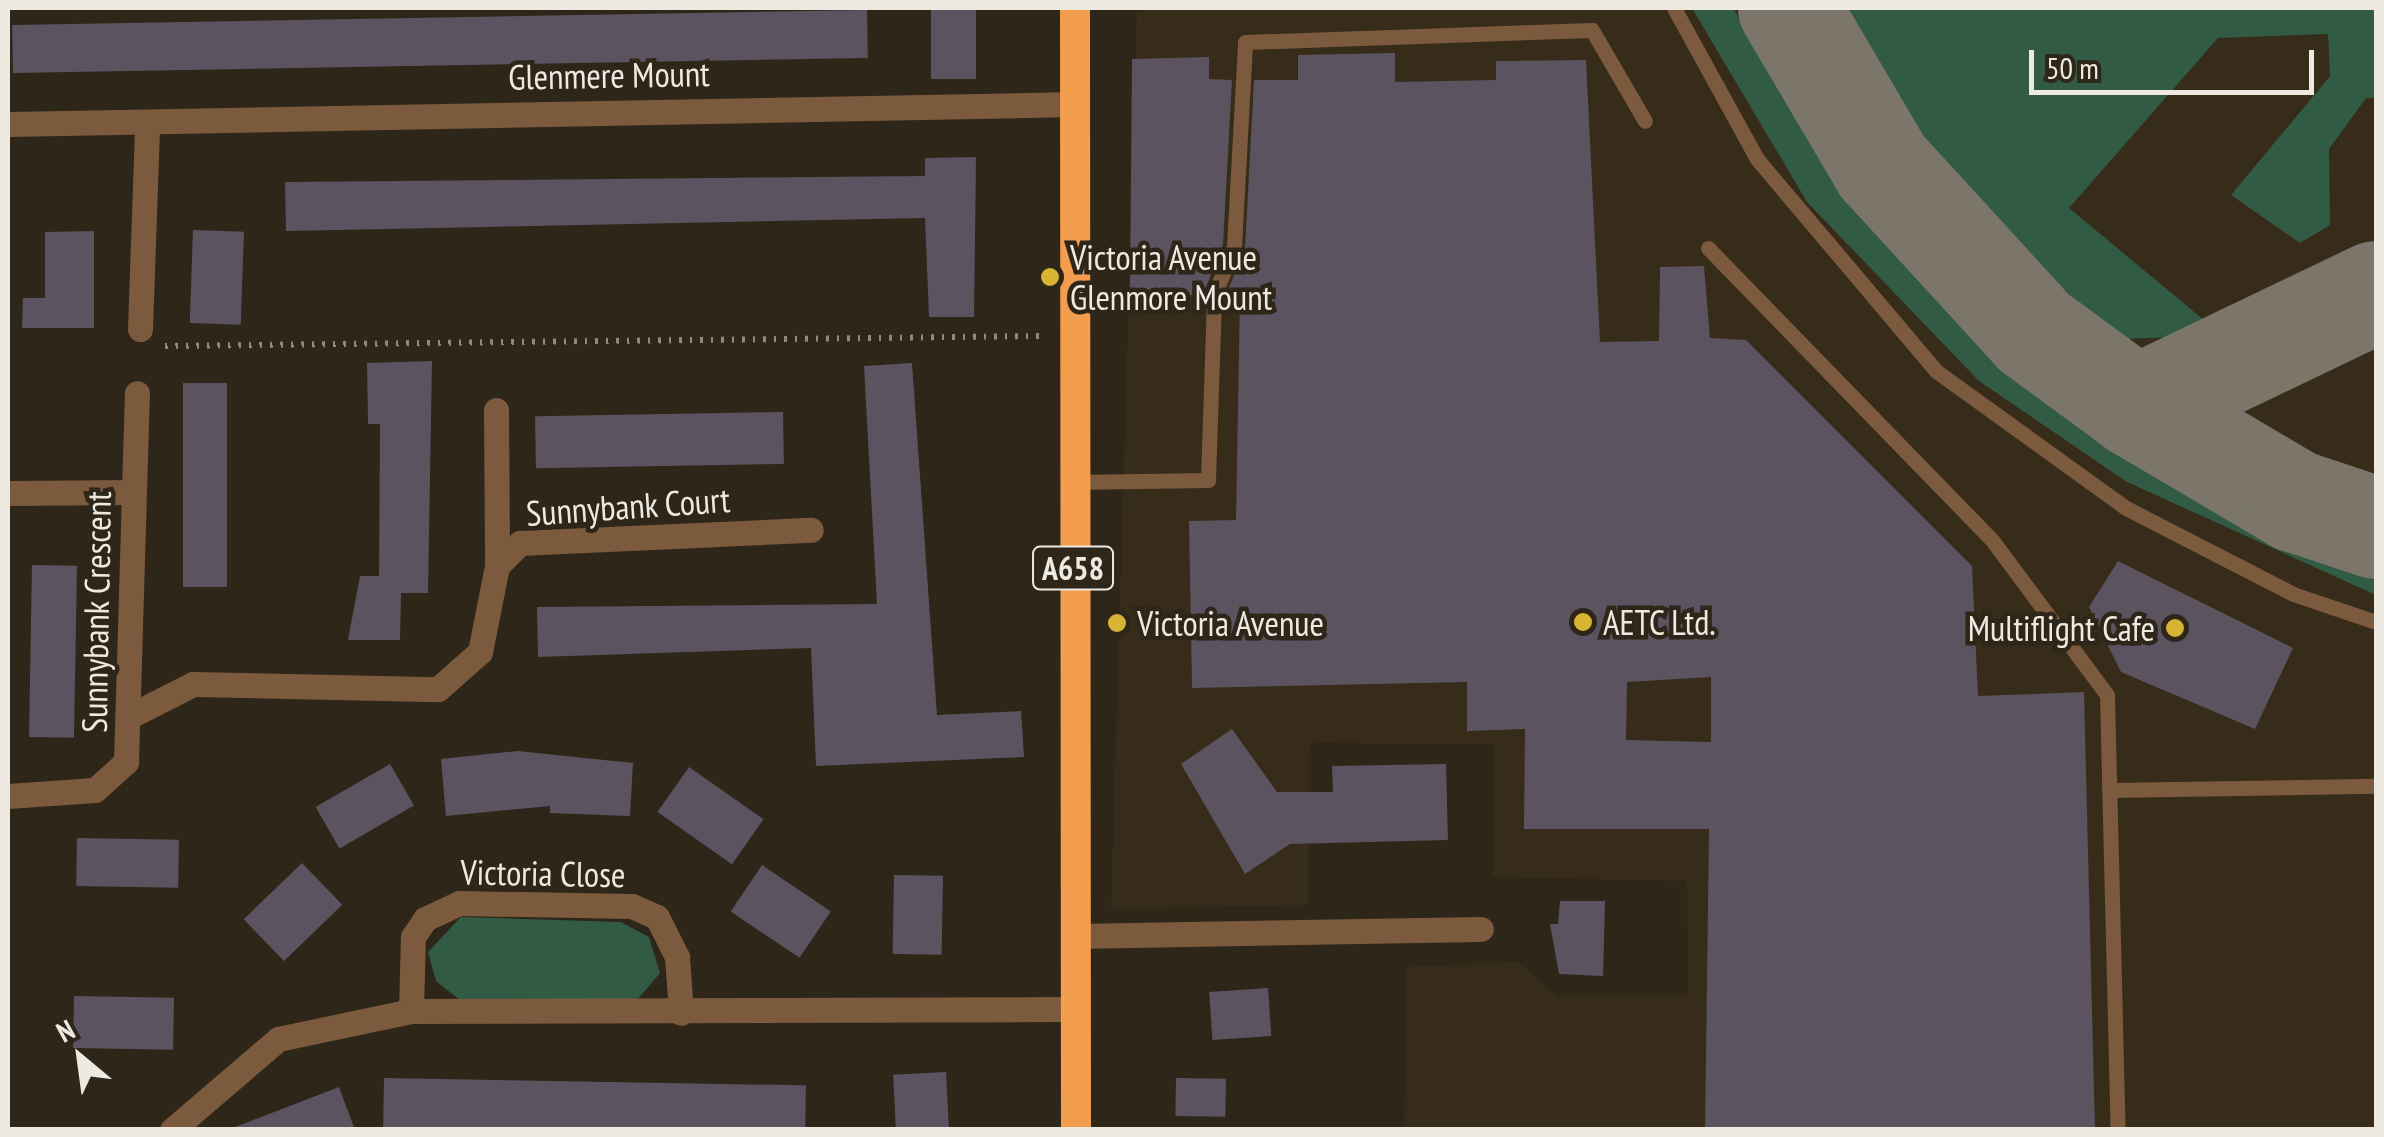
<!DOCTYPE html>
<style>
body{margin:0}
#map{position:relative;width:2384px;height:1137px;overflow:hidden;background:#2d2619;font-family:"PT Sans Narrow",sans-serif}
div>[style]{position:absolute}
.built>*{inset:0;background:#362c19}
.green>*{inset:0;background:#315b44}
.taxiway>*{height:102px;margin:-51px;padding:0 51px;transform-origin:51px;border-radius:51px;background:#7b756a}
.building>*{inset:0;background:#5c5360;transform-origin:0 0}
.path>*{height:6px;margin-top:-3px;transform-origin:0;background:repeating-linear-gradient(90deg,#8f897e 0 2.5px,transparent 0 10.5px)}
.lane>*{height:15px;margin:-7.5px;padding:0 7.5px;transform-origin:7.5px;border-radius:7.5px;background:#7c5a3d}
.street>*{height:25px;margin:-12.5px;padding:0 12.5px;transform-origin:12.5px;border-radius:12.5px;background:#7c5a3d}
.highway>*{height:30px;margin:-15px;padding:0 15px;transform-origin:15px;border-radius:15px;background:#f39d4f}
.dots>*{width:28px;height:28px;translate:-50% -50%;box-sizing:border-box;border:5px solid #2d2619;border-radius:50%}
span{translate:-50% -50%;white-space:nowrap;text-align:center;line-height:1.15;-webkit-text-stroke:9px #2d2619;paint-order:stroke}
.shield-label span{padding:2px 8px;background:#2d2619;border:2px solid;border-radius:8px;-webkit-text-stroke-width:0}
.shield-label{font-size:32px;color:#eee9e1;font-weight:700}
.street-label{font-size:35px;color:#eee9e1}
.poi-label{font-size:35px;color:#eee9e1}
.left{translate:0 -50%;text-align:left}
.right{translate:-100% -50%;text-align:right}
.frame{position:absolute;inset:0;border:10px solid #eee9e1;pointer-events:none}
.north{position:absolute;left:30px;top:1007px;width:100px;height:100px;-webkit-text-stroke:8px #2d2619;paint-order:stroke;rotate:331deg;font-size:28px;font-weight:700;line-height:40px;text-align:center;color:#eee9e1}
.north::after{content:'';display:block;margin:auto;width:35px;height:45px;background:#eee9e1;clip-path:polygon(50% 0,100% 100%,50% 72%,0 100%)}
.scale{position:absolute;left:2029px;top:50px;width:285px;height:45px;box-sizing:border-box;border:5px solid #eee9e1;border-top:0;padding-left:12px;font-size:30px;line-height:35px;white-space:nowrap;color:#eee9e1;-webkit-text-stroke:8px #2d2619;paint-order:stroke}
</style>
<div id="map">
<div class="built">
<i style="clip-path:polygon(1137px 8px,2376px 8px,2376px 1129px,1404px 1129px,1407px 967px,1518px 962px,1557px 996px,1688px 995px,1687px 881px,1493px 877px,1494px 744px,1309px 743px,1308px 905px,1111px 909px)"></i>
</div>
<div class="green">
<i style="clip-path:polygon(1692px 8px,1733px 8px,1842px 182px,1989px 337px,2178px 479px,2376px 566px,2376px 595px,2127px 482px,1979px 381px,1807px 202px)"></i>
<i style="clip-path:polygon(1834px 8px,2376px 8px,2376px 98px,2366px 98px,2329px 149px,2330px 225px,2300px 243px,2231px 195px,2330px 76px,2328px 34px,2218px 38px,2069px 208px,2205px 321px,2175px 337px,2120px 339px,2017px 248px,1913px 131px)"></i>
<i style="clip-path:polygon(461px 917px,621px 922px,649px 937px,660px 973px,638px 999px,461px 1001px,436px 981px,428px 952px)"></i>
</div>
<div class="taxiway">
<i style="left:1789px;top:8px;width:183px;rotate:59.5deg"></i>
<i style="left:1882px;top:166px;width:225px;rotate:47.5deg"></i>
<i style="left:2034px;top:332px;width:127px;rotate:36.3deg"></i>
<i style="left:2136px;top:407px;width:185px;rotate:30.6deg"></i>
<i style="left:2295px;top:501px;width:85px;rotate:18.4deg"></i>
<i style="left:2136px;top:407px;width:266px;rotate:-25.6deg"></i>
</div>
<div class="building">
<i style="left:931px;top:8px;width:45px;height:71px"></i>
<i style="left:867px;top:10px;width:48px;height:855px;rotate:89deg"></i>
<i style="clip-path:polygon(evenodd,1395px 53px,1395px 82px,1496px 80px,1496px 61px,1586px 60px,1600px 342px,1659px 341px,1660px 267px,1704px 266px,1710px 338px,1746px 340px,1972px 566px,1978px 696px,2084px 692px,2095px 1130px,1705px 1130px,1709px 829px,1524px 829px,1525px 729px,1467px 731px,1467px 682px,1192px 688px,1189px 521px,1236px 520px,1240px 295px,1226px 295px,1245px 248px,1254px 80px,1298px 80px,1298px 55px,1395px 53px,1711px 677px,1711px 742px,1626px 740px,1627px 682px,1711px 677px)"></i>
<i style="clip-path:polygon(1209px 57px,1209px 79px,1232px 80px,1223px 244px,1203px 295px,1130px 295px,1132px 59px)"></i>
<i style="clip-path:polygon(976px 157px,974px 317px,929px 317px,925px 218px,286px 231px,285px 182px,925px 176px,925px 158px)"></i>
<i style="left:193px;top:230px;width:51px;height:93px;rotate:2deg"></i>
<i style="clip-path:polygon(94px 231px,94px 328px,22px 328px,23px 298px,45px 298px,45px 232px)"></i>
<i style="clip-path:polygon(432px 361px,428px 593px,401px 593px,400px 640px,348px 640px,360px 576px,379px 576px,380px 424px,368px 424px,367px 363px)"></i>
<i style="clip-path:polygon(912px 363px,937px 715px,1021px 711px,1024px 757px,816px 766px,811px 648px,538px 657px,537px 607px,877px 604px,864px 366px)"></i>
<i style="left:183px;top:383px;width:44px;height:204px"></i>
<i style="left:783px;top:412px;width:52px;height:248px;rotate:89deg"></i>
<i style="clip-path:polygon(2118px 561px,2293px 648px,2255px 729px,2121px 672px,2089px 607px)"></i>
<i style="left:32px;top:565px;width:45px;height:172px;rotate:1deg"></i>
<i style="clip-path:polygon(1232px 729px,1277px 792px,1333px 792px,1332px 766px,1446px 764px,1448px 840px,1290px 844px,1245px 874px,1181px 764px)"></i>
<i style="clip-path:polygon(518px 751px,633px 763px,630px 816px,550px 813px,550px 806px,446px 816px,441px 759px)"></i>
<i style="left:390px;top:764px;width:48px;height:86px;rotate:60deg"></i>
<i style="left:689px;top:767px;width:91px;height:55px;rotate:35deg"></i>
<i style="left:77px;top:838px;width:102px;height:48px;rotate:1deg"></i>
<i style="left:302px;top:863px;width:58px;height:81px;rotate:46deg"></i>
<i style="left:762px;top:865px;width:83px;height:56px;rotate:34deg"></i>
<i style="left:894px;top:875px;width:49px;height:79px;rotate:1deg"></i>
<i style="clip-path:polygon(1560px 901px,1605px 901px,1603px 976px,1559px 974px,1550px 924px,1558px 924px)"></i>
<i style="left:1268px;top:988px;width:48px;height:59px;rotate:86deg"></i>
<i style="left:74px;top:996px;width:100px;height:52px;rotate:1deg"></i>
<i style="left:946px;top:1072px;width:58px;height:53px;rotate:87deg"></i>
<i style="left:384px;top:1078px;width:422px;height:52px;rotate:1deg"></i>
<i style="left:1176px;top:1078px;width:50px;height:38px;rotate:1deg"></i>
<i style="clip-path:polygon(339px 1087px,355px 1130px,236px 1130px,235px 1127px)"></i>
</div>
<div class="path">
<i style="left:165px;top:346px;width:878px;rotate:-0.65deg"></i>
</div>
<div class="lane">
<i style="left:1674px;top:8px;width:172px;rotate:61.2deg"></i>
<i style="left:1757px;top:159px;width:277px;rotate:49.8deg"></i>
<i style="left:1936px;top:371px;width:234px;rotate:35.8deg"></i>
<i style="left:2126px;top:508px;width:188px;rotate:27.2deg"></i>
<i style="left:2293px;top:594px;width:88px;rotate:18.6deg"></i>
<i style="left:1708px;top:248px;width:407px;rotate:45.8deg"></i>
<i style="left:1992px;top:540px;width:193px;rotate:53.4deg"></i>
<i style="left:2107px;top:695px;width:435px;rotate:88.6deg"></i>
<i style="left:1072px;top:482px;width:136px;rotate:-0.8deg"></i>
<i style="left:1208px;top:480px;width:185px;rotate:-88.1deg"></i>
<i style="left:1214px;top:295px;width:52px;rotate:-67.4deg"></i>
<i style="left:1234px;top:247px;width:205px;rotate:-86.9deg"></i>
<i style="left:1245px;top:42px;width:347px;rotate:-2deg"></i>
<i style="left:1592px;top:30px;width:105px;rotate:59.8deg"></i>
<i style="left:2109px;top:790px;width:267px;rotate:-0.9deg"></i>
</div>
<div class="street">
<i style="left:8px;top:124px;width:1066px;rotate:-1.07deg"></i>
<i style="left:140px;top:329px;width:202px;rotate:-88deg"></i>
<i style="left:496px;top:410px;width:156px;rotate:89.6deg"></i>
<i style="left:8px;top:493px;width:125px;rotate:-0.5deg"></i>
<i style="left:132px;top:715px;width:68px;rotate:-26.9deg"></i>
<i style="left:193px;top:684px;width:245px;rotate:1.2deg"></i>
<i style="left:438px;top:689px;width:56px;rotate:-41.4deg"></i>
<i style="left:480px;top:652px;width:88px;rotate:-78.8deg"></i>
<i style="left:497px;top:566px;width:33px;rotate:-45deg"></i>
<i style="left:520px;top:543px;width:291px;rotate:-2.6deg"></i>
<i style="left:8px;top:796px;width:87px;rotate:-3.9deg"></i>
<i style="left:95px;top:790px;width:42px;rotate:-42.1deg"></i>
<i style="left:126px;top:762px;width:369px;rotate:-88.3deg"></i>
<i style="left:1076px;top:936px;width:405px;rotate:-1deg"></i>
<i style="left:411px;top:1011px;width:74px;rotate:-88.5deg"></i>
<i style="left:413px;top:937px;width:22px;rotate:-56deg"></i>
<i style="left:425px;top:919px;width:38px;rotate:-25deg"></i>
<i style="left:459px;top:903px;width:173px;rotate:1deg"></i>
<i style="left:632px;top:906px;width:27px;rotate:24deg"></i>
<i style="left:657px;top:917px;width:45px;rotate:63.4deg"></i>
<i style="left:677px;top:957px;width:56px;rotate:85.9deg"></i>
<i style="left:172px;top:1130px;width:140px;rotate:-40.6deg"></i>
<i style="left:278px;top:1039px;width:136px;rotate:-11.9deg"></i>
<i style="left:411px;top:1011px;width:665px;rotate:-0.17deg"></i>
</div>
<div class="highway">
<i style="left:1075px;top:8px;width:1122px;rotate:89.95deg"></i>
</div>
<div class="dots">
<i style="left:1050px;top:277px;background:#d8b434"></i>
<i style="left:1583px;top:622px;background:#d8b434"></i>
<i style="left:1117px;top:623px;background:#d8b434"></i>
<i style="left:2175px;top:628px;background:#d8b434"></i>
</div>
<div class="shield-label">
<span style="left:1073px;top:568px">A658</span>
</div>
<div class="street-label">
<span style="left:609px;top:75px;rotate:-1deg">Glenmere Mount</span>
<span style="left:628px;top:506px;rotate:-4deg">Sunnybank Court</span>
<span style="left:96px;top:612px;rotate:-89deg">Sunnybank Crescent</span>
<span style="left:543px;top:873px;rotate:1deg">Victoria Close</span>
</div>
<div class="poi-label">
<span class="left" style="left:1070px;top:277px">Victoria Avenue<br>Glenmore Mount</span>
<span class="left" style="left:1603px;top:622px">AETC Ltd.</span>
<span class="left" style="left:1137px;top:623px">Victoria Avenue</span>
<span class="right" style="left:2155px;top:628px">Multiflight Cafe</span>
</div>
<div class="frame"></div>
<div class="north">N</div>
<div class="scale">50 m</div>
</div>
